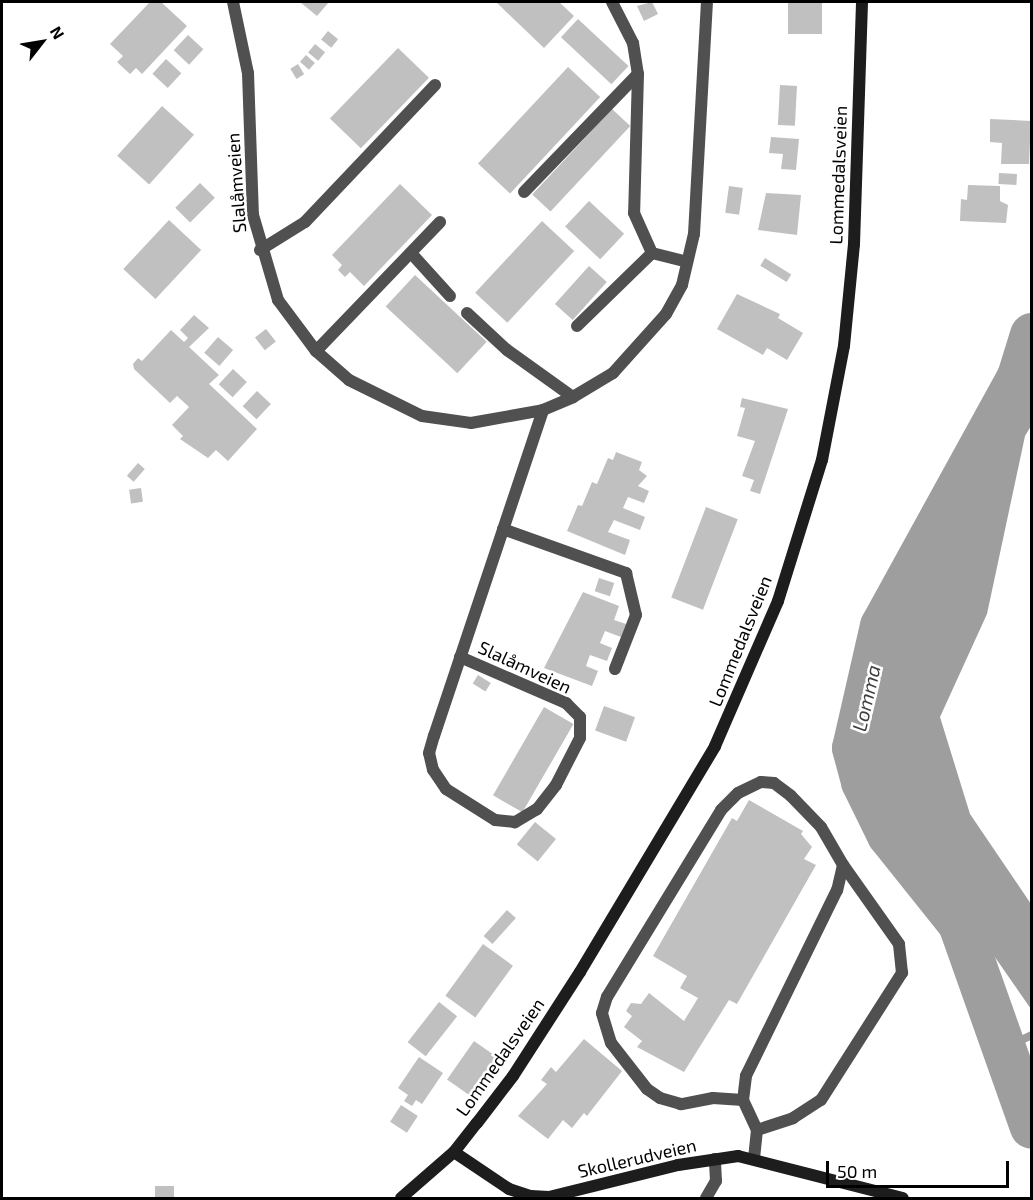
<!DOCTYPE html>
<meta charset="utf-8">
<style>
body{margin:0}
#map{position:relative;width:1033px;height:1200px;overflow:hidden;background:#fff;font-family:"Exo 2",sans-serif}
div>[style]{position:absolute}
.water>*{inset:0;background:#9e9e9e}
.stream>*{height:8px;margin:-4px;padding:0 4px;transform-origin:4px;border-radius:4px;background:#9e9e9e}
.river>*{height:44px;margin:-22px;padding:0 22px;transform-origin:22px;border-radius:22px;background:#9e9e9e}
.building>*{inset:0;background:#c0c0c0;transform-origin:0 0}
.lane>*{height:12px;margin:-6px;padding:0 6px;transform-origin:6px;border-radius:6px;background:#505050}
.street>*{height:12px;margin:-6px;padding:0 6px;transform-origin:6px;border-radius:6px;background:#505050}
.secondary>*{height:12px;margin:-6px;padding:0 6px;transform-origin:6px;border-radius:6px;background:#1d1d1d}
span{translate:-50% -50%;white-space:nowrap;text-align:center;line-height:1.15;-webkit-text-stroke:5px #fff;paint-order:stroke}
.street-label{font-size:18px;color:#000}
.water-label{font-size:20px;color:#3f3f3f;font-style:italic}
.frame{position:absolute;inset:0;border:3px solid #000;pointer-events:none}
.north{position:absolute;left:12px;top:12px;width:60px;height:60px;-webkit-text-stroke:4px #fff;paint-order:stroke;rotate:59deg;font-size:16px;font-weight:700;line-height:24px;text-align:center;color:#000}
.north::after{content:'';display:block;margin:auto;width:21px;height:27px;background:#000;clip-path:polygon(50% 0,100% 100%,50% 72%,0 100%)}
.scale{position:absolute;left:826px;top:1161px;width:183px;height:27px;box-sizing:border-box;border:3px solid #000;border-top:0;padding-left:8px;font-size:18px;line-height:21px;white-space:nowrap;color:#000;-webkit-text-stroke:4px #fff;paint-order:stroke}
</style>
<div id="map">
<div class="water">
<i style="clip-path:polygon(1031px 389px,1031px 426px,1025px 436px,987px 614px,940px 717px,970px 814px,1031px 904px,1031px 1009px,866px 772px,943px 471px,1024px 403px)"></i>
</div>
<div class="stream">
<i style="left:1004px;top:1048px;width:31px;rotate:-25deg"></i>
</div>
<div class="river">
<i style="left:1032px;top:335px;width:44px;rotate:107.2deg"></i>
<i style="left:1019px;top:377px;width:284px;rotate:118.8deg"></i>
<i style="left:882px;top:626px;width:125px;rotate:102.9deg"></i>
<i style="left:854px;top:748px;width:35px;rotate:75deg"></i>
<i style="left:863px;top:782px;width:59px;rotate:63.9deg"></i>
<i style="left:889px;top:835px;width:114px;rotate:51.4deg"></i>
<i style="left:960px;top:924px;width:215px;rotate:70.5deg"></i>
</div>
<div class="building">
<i style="clip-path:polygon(150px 2px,161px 2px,187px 26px,142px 74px,136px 68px,130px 74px,117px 62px,123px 56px,110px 44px)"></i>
<i style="clip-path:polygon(300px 2px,329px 2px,317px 16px)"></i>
<i style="clip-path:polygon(496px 2px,559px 2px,574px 16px,544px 48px)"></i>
<i style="clip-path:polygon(652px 2px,658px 14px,644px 21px,637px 6px)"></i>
<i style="left:788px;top:2px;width:34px;height:32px"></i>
<i style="left:578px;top:19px;width:69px;height:25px;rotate:43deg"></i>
<i style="left:328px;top:31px;width:13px;height:11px;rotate:39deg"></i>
<i style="left:188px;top:35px;width:21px;height:21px;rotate:43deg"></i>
<i style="left:315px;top:44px;width:13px;height:11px;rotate:39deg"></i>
<i style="left:398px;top:48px;width:43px;height:98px;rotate:44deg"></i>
<i style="left:306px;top:55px;width:12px;height:9px;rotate:42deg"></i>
<i style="left:166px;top:59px;width:21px;height:20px;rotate:43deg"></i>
<i style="left:298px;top:64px;width:12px;height:9px;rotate:59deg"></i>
<i style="left:568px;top:67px;width:44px;height:132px;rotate:43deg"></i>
<i style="left:780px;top:85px;width:17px;height:40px;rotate:3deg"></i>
<i style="left:162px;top:106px;width:43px;height:67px;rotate:42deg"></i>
<i style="left:612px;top:109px;width:25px;height:117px;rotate:43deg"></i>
<i style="clip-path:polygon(990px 119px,1031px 121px,1029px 164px,1001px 164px,1002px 143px,990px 142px)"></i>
<i style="clip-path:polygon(771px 137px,799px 139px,796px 170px,781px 169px,783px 154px,769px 153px)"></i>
<i style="left:999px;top:173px;width:18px;height:11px;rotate:3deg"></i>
<i style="left:200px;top:183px;width:21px;height:35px;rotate:45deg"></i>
<i style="clip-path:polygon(400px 184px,432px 215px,364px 286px,350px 272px,345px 277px,338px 270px,342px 265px,332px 255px)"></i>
<i style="clip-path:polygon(968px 185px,1000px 186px,1000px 201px,1008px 205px,1006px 223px,960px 221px,961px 199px,967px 200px)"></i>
<i style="left:729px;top:186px;width:14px;height:27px;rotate:8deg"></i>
<i style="clip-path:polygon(766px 193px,801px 195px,797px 235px,758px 230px)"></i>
<i style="left:589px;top:201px;width:48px;height:35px;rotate:43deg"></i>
<i style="left:169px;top:220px;width:44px;height:67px;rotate:43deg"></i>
<i style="left:542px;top:221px;width:44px;height:98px;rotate:43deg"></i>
<i style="left:765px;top:258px;width:31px;height:9px;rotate:32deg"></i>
<i style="left:589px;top:266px;width:24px;height:51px;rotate:42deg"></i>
<i style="left:415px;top:275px;width:98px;height:43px;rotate:43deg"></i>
<i style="clip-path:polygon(737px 294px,780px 314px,778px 318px,803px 333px,787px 360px,767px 348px,763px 355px,717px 329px)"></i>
<i style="clip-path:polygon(194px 315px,209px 328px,189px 347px,219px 375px,209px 384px,257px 429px,228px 461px,216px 450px,208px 458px,180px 439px,183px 436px,172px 425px,189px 407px,177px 396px,170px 403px,134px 369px,133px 364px,138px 358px,142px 361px,171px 330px,184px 342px,188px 338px,180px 330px)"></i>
<i style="left:266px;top:329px;width:16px;height:14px;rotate:52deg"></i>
<i style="left:218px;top:337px;width:20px;height:21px;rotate:41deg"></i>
<i style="left:233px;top:369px;width:19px;height:21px;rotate:43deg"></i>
<i style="left:257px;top:391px;width:19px;height:21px;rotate:43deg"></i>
<i style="clip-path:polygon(742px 398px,788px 409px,760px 494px,750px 491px,754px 480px,742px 476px,755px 441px,737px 436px,745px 408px,740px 407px)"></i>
<i style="clip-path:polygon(616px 452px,642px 462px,639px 470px,647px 476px,638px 486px,649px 491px,644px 503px,628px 497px,623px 508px,645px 517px,640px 530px,614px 520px,608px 532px,630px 540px,625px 555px,567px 531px,578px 505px,582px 506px,592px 482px,597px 484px,608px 458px,613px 460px)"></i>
<i style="left:138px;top:463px;width:9px;height:17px;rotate:41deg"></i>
<i style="left:141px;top:488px;width:14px;height:12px;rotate:82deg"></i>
<i style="left:706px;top:507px;width:34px;height:97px;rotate:21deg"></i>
<i style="left:599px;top:578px;width:16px;height:14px;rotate:18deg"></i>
<i style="clip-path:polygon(583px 592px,619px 606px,614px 620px,626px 624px,621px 637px,605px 631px,600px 643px,612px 648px,607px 661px,590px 655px,586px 666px,598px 671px,592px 686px,544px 668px)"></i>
<i style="left:478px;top:675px;width:15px;height:10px;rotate:32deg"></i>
<i style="left:604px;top:706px;width:33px;height:26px;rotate:20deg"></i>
<i style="left:544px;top:707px;width:34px;height:102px;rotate:30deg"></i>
<i style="clip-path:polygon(749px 800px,803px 831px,801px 834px,812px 847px,804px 859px,816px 865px,737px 1004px,729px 1000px,684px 1072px,637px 1047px,642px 1041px,624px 1027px,632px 1016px,626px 1011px,631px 1003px,641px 1004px,649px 993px,684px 1021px,698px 998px,680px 988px,687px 976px,653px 956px,732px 818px,737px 821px)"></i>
<i style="left:535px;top:822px;width:27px;height:29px;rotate:39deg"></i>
<i style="left:507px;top:910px;width:12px;height:35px;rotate:42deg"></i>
<i style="left:483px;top:944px;width:37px;height:64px;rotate:36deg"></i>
<i style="left:439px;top:1002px;width:23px;height:51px;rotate:38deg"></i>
<i style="clip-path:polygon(584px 1039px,622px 1071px,587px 1116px,584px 1113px,572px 1128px,563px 1120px,548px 1139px,518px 1116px,547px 1084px,541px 1080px,551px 1067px,556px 1072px)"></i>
<i style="left:474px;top:1041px;width:33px;height:47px;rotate:35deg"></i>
<i style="clip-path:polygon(419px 1057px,443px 1073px,422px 1104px,416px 1100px,412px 1106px,404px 1101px,408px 1095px,398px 1088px)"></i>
<i style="left:401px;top:1105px;width:20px;height:20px;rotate:33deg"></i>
<i style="left:155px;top:1186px;width:19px;height:12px"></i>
</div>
<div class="lane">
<i style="left:524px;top:192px;width:164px;rotate:-46deg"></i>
<i style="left:260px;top:250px;width:53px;rotate:-31.9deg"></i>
<i style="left:305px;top:222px;width:189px;rotate:-46.5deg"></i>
<i style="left:411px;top:253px;width:58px;rotate:47.8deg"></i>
<i style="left:467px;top:313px;width:54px;rotate:42.8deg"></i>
<i style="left:507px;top:350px;width:81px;rotate:35.5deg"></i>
<i style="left:577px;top:326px;width:105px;rotate:-44.2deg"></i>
<i style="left:316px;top:351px;width:179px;rotate:-46.1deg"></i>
<i style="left:743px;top:1100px;width:30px;rotate:-176deg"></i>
<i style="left:713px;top:1098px;width:33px;rotate:169deg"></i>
<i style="left:681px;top:1104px;width:22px;rotate:-164deg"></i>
<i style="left:660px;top:1098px;width:16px;rotate:-145deg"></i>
<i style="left:647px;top:1089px;width:58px;rotate:-128deg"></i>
<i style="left:611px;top:1043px;width:31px;rotate:-107deg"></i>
<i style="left:602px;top:1013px;width:17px;rotate:-73deg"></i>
<i style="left:607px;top:997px;width:219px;rotate:-58.6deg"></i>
<i style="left:721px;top:810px;width:24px;rotate:-45deg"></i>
<i style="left:738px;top:793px;width:25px;rotate:-26deg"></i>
<i style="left:761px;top:782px;width:13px;rotate:4deg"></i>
<i style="left:774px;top:783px;width:21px;rotate:37deg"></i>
<i style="left:791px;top:796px;width:43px;rotate:45.9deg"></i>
<i style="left:821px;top:827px;width:44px;rotate:59.9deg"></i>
<i style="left:843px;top:865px;width:26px;rotate:103deg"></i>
<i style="left:837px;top:890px;width:207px;rotate:116.1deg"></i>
<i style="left:746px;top:1076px;width:24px;rotate:97deg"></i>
<i style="left:743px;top:1100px;width:33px;rotate:65deg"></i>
<i style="left:757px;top:1130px;width:28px;rotate:96deg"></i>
<i style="left:757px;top:1130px;width:38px;rotate:-18deg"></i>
<i style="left:793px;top:1118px;width:33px;rotate:-33deg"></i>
<i style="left:821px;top:1100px;width:151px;rotate:-57.5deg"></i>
<i style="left:902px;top:973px;width:29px;rotate:-96deg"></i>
<i style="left:899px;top:944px;width:97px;rotate:-125.3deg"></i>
<i style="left:706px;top:1198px;width:20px;rotate:-60deg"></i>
<i style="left:716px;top:1181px;width:22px;rotate:-93deg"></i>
</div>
<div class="street">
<i style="left:233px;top:2px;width:73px;rotate:78.1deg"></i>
<i style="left:248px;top:73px;width:142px;rotate:88deg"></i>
<i style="left:253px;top:215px;width:89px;rotate:73.6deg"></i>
<i style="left:278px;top:300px;width:64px;rotate:53.3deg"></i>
<i style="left:316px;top:351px;width:44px;rotate:41.3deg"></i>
<i style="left:349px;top:380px;width:81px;rotate:26.3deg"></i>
<i style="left:422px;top:416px;width:49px;rotate:8.1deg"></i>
<i style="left:471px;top:423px;width:73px;rotate:-10.2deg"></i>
<i style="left:543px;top:410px;width:33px;rotate:-23deg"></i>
<i style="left:573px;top:397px;width:47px;rotate:-31deg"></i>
<i style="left:613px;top:373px;width:79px;rotate:-48.1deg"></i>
<i style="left:666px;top:314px;width:33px;rotate:-61deg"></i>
<i style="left:682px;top:285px;width:52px;rotate:-76.8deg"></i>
<i style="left:694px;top:234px;width:232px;rotate:-86.8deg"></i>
<i style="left:612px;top:2px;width:46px;rotate:62.9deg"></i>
<i style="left:633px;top:43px;width:31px;rotate:81deg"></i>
<i style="left:638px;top:74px;width:139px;rotate:91.6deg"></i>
<i style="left:634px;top:213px;width:44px;rotate:65.8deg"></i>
<i style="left:652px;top:253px;width:36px;rotate:14deg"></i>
<i style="left:503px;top:529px;width:131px;rotate:19.7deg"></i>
<i style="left:626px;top:573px;width:43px;rotate:76.6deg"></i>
<i style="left:636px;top:615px;width:58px;rotate:111.3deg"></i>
<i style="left:460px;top:657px;width:116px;rotate:23.5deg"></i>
<i style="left:566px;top:703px;width:20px;rotate:45deg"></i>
<i style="left:580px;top:717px;width:21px;rotate:90deg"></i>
<i style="left:580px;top:738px;width:53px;rotate:117.1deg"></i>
<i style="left:556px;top:785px;width:31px;rotate:128deg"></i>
<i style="left:537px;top:809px;width:26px;rotate:149deg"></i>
<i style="left:515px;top:822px;width:20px;rotate:-174deg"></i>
<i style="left:495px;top:820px;width:58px;rotate:-147.7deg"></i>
<i style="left:446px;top:789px;width:23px;rotate:-124deg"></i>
<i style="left:433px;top:770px;width:17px;rotate:-103deg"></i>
<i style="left:429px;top:753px;width:18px;rotate:-74deg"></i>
<i style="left:434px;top:736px;width:344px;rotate:-71.5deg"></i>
</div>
<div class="secondary">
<i style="left:454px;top:1152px;width:66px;rotate:33.9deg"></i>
<i style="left:509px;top:1189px;width:23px;rotate:18deg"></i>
<i style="left:531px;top:1196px;width:18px;rotate:3deg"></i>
<i style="left:549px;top:1197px;width:133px;rotate:-13.9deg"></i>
<i style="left:678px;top:1165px;width:61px;rotate:-8.5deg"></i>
<i style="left:738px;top:1156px;width:170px;rotate:14.3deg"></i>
<i style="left:401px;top:1198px;width:70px;rotate:-41deg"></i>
<i style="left:454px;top:1152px;width:37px;rotate:-52deg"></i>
<i style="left:477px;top:1123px;width:59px;rotate:-52.5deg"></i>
<i style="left:513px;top:1076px;width:124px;rotate:-57.2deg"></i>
<i style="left:580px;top:972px;width:263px;rotate:-59.1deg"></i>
<i style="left:715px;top:746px;width:158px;rotate:-66.5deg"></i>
<i style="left:778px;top:601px;width:148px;rotate:-72.7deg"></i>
<i style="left:822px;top:460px;width:116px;rotate:-79.1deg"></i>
<i style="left:844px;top:346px;width:102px;rotate:-84.4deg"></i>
<i style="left:854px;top:244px;width:242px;rotate:-88.1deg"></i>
</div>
<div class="street-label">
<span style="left:838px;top:175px;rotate:-88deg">Lommedalsveien</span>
<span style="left:236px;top:183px;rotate:-94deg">Slalåmveien</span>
<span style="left:740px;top:641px;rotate:-68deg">Lommedalsveien</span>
<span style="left:525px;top:667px;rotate:25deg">Slalåmveien</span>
<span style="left:500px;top:1057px;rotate:-55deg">Lommedalsveien</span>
<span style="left:637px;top:1158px;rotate:-13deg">Skollerudveien</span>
</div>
<div class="water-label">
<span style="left:866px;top:698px;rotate:-77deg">Lomma</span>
</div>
<div class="frame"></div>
<div class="north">N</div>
<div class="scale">50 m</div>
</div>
